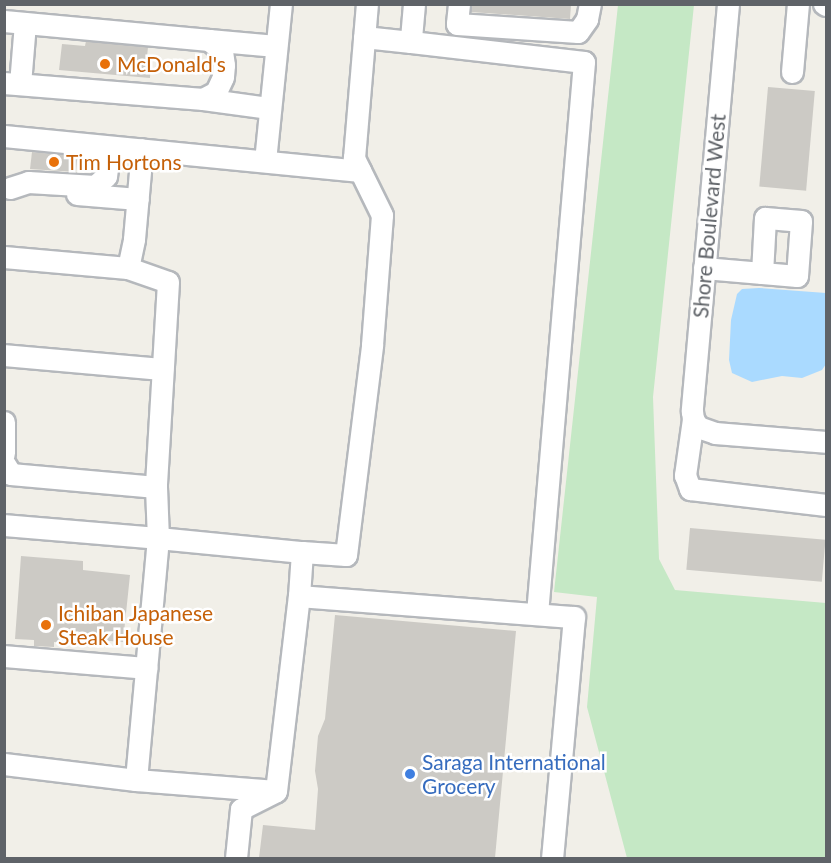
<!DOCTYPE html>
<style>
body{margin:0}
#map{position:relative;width:831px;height:863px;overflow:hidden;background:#f1efe8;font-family:Lato,sans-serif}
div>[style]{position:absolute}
.green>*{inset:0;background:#c5e8c5}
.water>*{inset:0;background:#aadaff}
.building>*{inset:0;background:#cccac5;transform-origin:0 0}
.roads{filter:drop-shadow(2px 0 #b5b8bc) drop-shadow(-2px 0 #b5b8bc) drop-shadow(0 2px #b5b8bc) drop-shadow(0 -2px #b5b8bc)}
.minor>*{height:21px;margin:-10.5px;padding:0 10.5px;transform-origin:10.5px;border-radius:10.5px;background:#fff}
.dots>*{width:16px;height:16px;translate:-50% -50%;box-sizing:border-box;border:3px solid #fff;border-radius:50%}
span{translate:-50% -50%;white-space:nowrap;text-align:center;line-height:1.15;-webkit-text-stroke:5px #fff;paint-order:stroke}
.food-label{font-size:21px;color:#c56008}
.left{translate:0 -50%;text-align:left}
.street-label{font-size:21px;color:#5f6368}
.shop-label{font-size:21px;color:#366cbe}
.frame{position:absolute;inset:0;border:6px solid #5f6368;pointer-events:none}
</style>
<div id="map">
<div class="green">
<i style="clip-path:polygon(618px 5px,694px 5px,653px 397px,659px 559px,675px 590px,826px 603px,826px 858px,627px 858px,587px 707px,597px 597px,554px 592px)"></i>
</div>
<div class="water">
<i style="clip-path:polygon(759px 288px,826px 293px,826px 364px,822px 370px,802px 378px,782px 376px,752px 382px,732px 373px,729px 360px,731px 320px,737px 294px,742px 289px)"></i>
</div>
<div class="building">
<i style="clip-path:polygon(472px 4px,571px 4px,570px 19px,471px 12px)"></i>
<i style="clip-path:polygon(86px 41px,148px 47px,147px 57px,151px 58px,150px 78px,59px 70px,62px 44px,85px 46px)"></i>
<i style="left:768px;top:87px;width:47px;height:100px;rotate:5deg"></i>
<i style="clip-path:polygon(32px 152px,75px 156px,77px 159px,76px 172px,30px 169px)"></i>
<i style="left:690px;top:528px;width:136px;height:42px;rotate:5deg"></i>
<i style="clip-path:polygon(21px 556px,83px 561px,83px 570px,130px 575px,123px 642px,97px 640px,97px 646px,54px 642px,54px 647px,34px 646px,34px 640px,15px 639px)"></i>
<i style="clip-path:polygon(335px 615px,516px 631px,495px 858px,259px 858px,263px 825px,315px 830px,318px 789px,315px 771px,318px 736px,325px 719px)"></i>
</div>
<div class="roads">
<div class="minor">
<i style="left:414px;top:4px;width:38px;rotate:95deg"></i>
<i style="left:411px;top:42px;width:174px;rotate:6.6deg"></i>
<i style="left:584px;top:62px;width:554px;rotate:94.87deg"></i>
<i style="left:459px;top:4px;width:20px;rotate:96deg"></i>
<i style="left:457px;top:24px;width:121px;rotate:3.8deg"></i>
<i style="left:578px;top:32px;width:16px;rotate:-55deg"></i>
<i style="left:587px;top:19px;width:15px;rotate:-79deg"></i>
<i style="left:728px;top:4px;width:409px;rotate:95.1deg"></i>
<i style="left:692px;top:411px;width:8px;rotate:83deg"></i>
<i style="left:693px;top:419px;width:9px;rotate:58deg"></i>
<i style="left:698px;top:427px;width:18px;rotate:19deg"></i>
<i style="left:715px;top:433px;width:111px;rotate:4.6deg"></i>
<i style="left:824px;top:4px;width:2px;rotate:27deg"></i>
<i style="left:4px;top:21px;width:206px;rotate:5.3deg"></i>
<i style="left:209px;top:40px;width:17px;rotate:40deg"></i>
<i style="left:222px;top:51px;width:14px;rotate:82deg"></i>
<i style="left:224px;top:65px;width:12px;rotate:95deg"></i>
<i style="left:223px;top:77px;width:17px;rotate:115deg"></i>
<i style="left:216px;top:92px;width:15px;rotate:152deg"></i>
<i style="left:203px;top:99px;width:200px;rotate:-175.4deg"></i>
<i style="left:364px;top:37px;width:47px;rotate:6.1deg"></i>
<i style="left:209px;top:40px;width:67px;rotate:5.1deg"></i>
<i style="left:792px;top:72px;width:68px;rotate:-85deg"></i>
<i style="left:20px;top:84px;width:61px;rotate:-85.3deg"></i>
<i style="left:203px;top:99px;width:67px;rotate:7.8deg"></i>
<i style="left:4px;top:136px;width:358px;rotate:5.6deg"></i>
<i style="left:265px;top:161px;width:158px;rotate:-84.2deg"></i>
<i style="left:10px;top:188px;width:19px;rotate:-18deg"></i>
<i style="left:28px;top:182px;width:67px;rotate:3.4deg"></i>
<i style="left:95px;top:186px;width:15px;rotate:-42deg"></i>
<i style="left:106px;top:176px;width:15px;rotate:-82deg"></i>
<i style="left:108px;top:161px;width:15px;rotate:-138deg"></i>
<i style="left:97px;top:151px;width:12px;rotate:-171deg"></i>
<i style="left:77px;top:194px;width:61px;rotate:4.7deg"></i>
<i style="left:4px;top:257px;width:124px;rotate:5.1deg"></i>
<i style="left:128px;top:268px;width:42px;rotate:19.3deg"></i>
<i style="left:168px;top:282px;width:205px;rotate:93.4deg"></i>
<i style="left:156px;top:487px;width:146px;rotate:-174.9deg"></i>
<i style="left:11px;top:474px;width:13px;rotate:-122deg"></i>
<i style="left:128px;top:268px;width:30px;rotate:-78deg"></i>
<i style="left:134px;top:239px;width:90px;rotate:-84.9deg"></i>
<i style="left:704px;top:268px;width:58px;rotate:4.9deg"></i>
<i style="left:762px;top:273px;width:35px;rotate:5deg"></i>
<i style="left:797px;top:276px;width:55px;rotate:-85.8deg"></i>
<i style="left:801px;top:221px;width:36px;rotate:-175deg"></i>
<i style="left:765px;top:218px;width:55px;rotate:93.1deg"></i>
<i style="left:4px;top:355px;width:159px;rotate:5.1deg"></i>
<i style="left:693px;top:419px;width:57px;rotate:98.1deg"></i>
<i style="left:685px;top:475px;width:15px;rotate:70deg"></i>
<i style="left:690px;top:489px;width:137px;rotate:6.7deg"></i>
<i style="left:4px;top:422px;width:31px;rotate:90deg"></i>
<i style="left:156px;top:487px;width:51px;rotate:87.8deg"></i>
<i style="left:158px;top:538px;width:145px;rotate:5.6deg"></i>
<i style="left:302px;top:552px;width:44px;rotate:93.9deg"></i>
<i style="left:299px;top:596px;width:276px;rotate:4.4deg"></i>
<i style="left:574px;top:617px;width:242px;rotate:95.2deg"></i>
<i style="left:4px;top:525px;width:155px;rotate:4.8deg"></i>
<i style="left:158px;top:538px;width:243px;rotate:95.2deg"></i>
<i style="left:136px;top:780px;width:133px;rotate:-173.1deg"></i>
<i style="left:302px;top:552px;width:44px;rotate:3.9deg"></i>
<i style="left:346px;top:555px;width:212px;rotate:-82.9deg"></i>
<i style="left:372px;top:345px;width:130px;rotate:-85.6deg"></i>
<i style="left:382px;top:215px;width:64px;rotate:-116.2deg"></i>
<i style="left:354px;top:158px;width:155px;rotate:-85.2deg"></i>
<i style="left:4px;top:656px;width:143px;rotate:4.8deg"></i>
<i style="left:136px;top:780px;width:140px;rotate:4.5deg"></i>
<i style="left:236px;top:858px;width:49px;rotate:-84.2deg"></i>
<i style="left:241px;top:809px;width:39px;rotate:-27deg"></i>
<i style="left:276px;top:791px;width:196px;rotate:-83.3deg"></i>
</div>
</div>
<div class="dots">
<i style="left:105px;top:64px;background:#e8710a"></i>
<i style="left:54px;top:162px;background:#e8710a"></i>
<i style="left:46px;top:625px;background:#e8710a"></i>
<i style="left:410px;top:774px;background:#3f7fe0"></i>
</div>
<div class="food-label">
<span class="left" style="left:117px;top:64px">McDonald's</span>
<span class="left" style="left:66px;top:162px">Tim Hortons</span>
<span class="left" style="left:58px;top:625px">Ichiban Japanese<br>Steak House</span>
</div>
<div class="street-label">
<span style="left:709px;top:216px;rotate:-85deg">Shore Boulevard West</span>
</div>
<div class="shop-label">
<span class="left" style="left:422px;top:774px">Saraga International<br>Grocery</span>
</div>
<div class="frame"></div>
</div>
